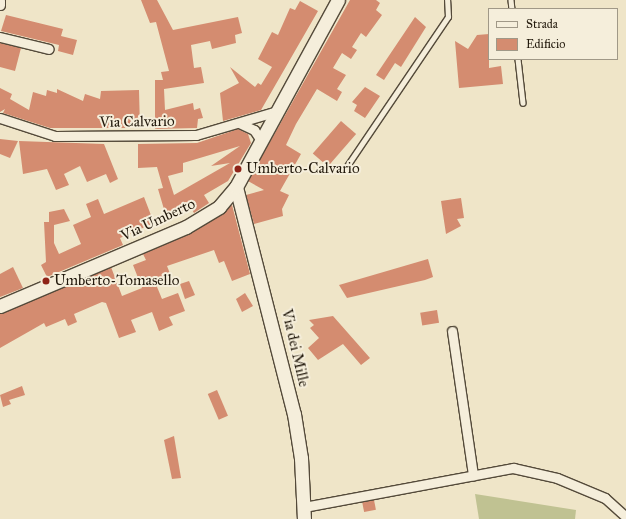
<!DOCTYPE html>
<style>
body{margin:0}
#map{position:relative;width:626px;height:519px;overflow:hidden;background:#efe5c8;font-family:"IM FELL Great Primer",serif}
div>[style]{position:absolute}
.green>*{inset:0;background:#c0c292}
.building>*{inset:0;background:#d48c70;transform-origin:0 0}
.roads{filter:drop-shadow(1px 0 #544a3a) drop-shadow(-1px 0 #544a3a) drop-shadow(0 1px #544a3a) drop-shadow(0 -1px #544a3a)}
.lane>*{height:4.5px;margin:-2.25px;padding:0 2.25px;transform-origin:2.25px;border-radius:2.25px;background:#f5eedb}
.street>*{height:9px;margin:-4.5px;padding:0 4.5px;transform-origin:4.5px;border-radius:4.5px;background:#f5eedb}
.secondary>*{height:13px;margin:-6.5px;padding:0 6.5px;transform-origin:6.5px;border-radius:6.5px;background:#f5eedb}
.dots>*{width:11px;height:11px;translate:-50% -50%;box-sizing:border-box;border:2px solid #f5eedb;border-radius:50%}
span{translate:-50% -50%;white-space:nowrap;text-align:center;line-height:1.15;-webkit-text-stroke:4px #f5eedb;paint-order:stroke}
.street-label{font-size:15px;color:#20170a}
.poi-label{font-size:15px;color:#20170a}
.left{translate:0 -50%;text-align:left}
.legend{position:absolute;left:488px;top:8px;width:130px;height:52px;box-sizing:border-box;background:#f5eedb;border:1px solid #a09887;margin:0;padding:5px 7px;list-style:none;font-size:12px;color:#20170a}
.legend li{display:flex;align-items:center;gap:8px;height:20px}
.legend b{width:20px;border:1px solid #a09887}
</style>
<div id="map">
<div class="green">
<i style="clip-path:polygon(475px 494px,576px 510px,575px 519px,479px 519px)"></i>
</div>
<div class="building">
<i style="clip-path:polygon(141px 0,157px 0,173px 30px,238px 17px,242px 33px,235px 35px,236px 43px,212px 49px,210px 41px,191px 45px,194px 68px,201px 67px,204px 83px,164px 89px,165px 110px,193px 103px,194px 110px,200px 108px,203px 118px,198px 119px,197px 128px,155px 129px,155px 80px,163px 80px,161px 72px,169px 71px,156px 22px,150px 23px)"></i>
<i style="clip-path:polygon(350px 0,376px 0,380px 3px,376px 10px,382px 15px,366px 37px,361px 33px,352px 47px,357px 50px,351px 59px,342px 53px,333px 68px,346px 75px,337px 89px,342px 92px,337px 101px,317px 89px,296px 124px,286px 145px,301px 154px,280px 191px,289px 195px,282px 209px,283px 216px,254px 224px,246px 195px,264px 190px,248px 181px)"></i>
<i style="clip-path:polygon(300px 1px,318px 11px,261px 110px,223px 121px,220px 93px,239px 83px,230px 67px,255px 87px,258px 83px,261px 85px,272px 67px,258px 59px,272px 32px,278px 35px,290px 8px,295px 10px)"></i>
<i style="clip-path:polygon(6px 15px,63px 29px,61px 36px,77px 40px,73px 55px,58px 51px,59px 45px,1px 31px)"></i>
<i style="clip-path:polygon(415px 17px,426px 27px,401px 67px,395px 63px,384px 80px,376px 75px)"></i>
<i style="clip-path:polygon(489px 34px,489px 68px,501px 66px,503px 84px,459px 88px,455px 41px,468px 49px,477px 35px)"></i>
<i style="clip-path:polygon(0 43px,21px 48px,15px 71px,0 67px)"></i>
<i style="clip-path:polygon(365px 87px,380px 96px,365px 118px,354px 111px,357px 105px,352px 102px)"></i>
<i style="clip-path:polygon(0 88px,12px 94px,10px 99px,29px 110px,33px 92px,46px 96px,47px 90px,57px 93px,57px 89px,83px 101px,85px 94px,100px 99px,101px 91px,139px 90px,140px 128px,50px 128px,3px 113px,5px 109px,0 112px)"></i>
<i style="left:341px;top:121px;width:20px;height:43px;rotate:41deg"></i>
<i style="clip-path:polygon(evenodd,238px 129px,248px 134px,251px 143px,228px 181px,204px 195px,209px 203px,194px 213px,191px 208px,166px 216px,158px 189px,163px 188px,157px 167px,138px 168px,138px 144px,197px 143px,238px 129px,240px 146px,211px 166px,230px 163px,174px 195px,168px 176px,183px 172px,183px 163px,240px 146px)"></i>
<i style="clip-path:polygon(0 139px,18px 141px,10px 158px,0 154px)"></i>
<i style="clip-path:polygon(19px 141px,104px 144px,118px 179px,110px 183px,106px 174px,87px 182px,80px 166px,64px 174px,69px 185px,56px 190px,47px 169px,23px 174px)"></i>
<i style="clip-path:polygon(144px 197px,154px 223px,120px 238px,123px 245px,47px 277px,41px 265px,46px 262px,44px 222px,49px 222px,49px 212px,64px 209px,70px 221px,54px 225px,54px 243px,59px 254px,81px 244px,73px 225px,91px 217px,86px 204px,98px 199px,104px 214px)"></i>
<i style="clip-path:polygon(461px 198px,464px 218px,457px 219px,461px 226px,446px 234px,441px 201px)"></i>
<i style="clip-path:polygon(232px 205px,250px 274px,232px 281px,224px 261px,219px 263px,214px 250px,167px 266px,171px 276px,155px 282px,162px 299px,178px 293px,185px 311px,169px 317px,173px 325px,159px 331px,152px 312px,131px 320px,136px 332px,119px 338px,106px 303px,102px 302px,74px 314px,77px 322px,68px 326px,65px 319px,46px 327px,44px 323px,0 348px,0 314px,111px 267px,122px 296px,142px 288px,133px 265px,146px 260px,143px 254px,190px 234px)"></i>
<i style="clip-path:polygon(428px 259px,433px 277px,425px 280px,347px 298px,339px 285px)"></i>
<i style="clip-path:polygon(13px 267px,23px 288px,0 297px,0 274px)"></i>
<i style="clip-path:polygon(189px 281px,195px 295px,185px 299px,180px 284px)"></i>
<i style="clip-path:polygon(245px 293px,253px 306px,242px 312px,236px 299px)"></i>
<i style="left:437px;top:310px;width:13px;height:17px;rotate:81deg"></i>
<i style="clip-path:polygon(333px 316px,370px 358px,361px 365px,343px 344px,318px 360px,308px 348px,319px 338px,310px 328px,314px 325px,309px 320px)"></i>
<i style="clip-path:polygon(22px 386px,25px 395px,9px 400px,11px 404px,3px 407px,0 395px)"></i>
<i style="left:217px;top:390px;width:28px;height:10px;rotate:67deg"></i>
<i style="clip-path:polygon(174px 436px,181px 478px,172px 479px,164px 440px)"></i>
<i style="left:374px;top:500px;width:10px;height:12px;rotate:79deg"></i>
</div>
<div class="roads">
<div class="lane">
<i style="left:511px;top:0;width:9px;rotate:84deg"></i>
<i style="left:518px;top:59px;width:44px;rotate:83.5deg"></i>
<i style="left:347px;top:166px;width:180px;rotate:-55.9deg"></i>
<i style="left:448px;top:17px;width:17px;rotate:-93deg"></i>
</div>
<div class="street">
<i style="left:0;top:5px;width:5px;rotate:-90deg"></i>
<i style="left:0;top:37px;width:50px;rotate:13.8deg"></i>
<i style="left:0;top:118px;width:58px;rotate:18.1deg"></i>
<i style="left:55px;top:136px;width:141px;rotate:-0.4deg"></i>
<i style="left:196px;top:135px;width:81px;rotate:-16.4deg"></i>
<i style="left:239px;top:123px;width:17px;rotate:25deg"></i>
<i style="left:254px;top:130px;width:11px;rotate:56deg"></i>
<i style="left:452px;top:331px;width:146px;rotate:81.7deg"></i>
<i style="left:304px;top:507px;width:213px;rotate:-10.6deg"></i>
<i style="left:513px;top:468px;width:45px;rotate:12.8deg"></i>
<i style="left:557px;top:478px;width:52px;rotate:22.6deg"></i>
<i style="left:605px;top:498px;width:28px;rotate:42deg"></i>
</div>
<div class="secondary">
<i style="left:236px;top:187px;width:234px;rotate:75.7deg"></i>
<i style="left:294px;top:414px;width:45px;rotate:81deg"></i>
<i style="left:301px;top:458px;width:61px;rotate:87.2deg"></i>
<i style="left:0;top:306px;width:202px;rotate:-23deg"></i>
<i style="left:186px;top:227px;width:39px;rotate:-31deg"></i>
<i style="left:219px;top:207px;width:26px;rotate:-50deg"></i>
<i style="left:236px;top:187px;width:213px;rotate:-61.4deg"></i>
</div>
</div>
<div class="dots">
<i style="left:238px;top:169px;background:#8f2418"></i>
<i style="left:46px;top:281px;background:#8f2418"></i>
</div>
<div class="street-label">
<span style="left:137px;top:122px;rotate:-1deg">Via Calvario</span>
<span style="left:158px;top:220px;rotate:-25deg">Via Umberto</span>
<span style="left:295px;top:348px;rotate:77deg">Via dei Mille</span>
</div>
<div class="poi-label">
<span class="left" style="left:246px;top:169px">Umberto-Calvario</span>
<span class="left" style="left:54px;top:281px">Umberto-Tomasello</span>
</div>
<ul class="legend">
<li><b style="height:5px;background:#f5eedb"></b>Strada</li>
<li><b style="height:11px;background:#d48c70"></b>Edificio</li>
</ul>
</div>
